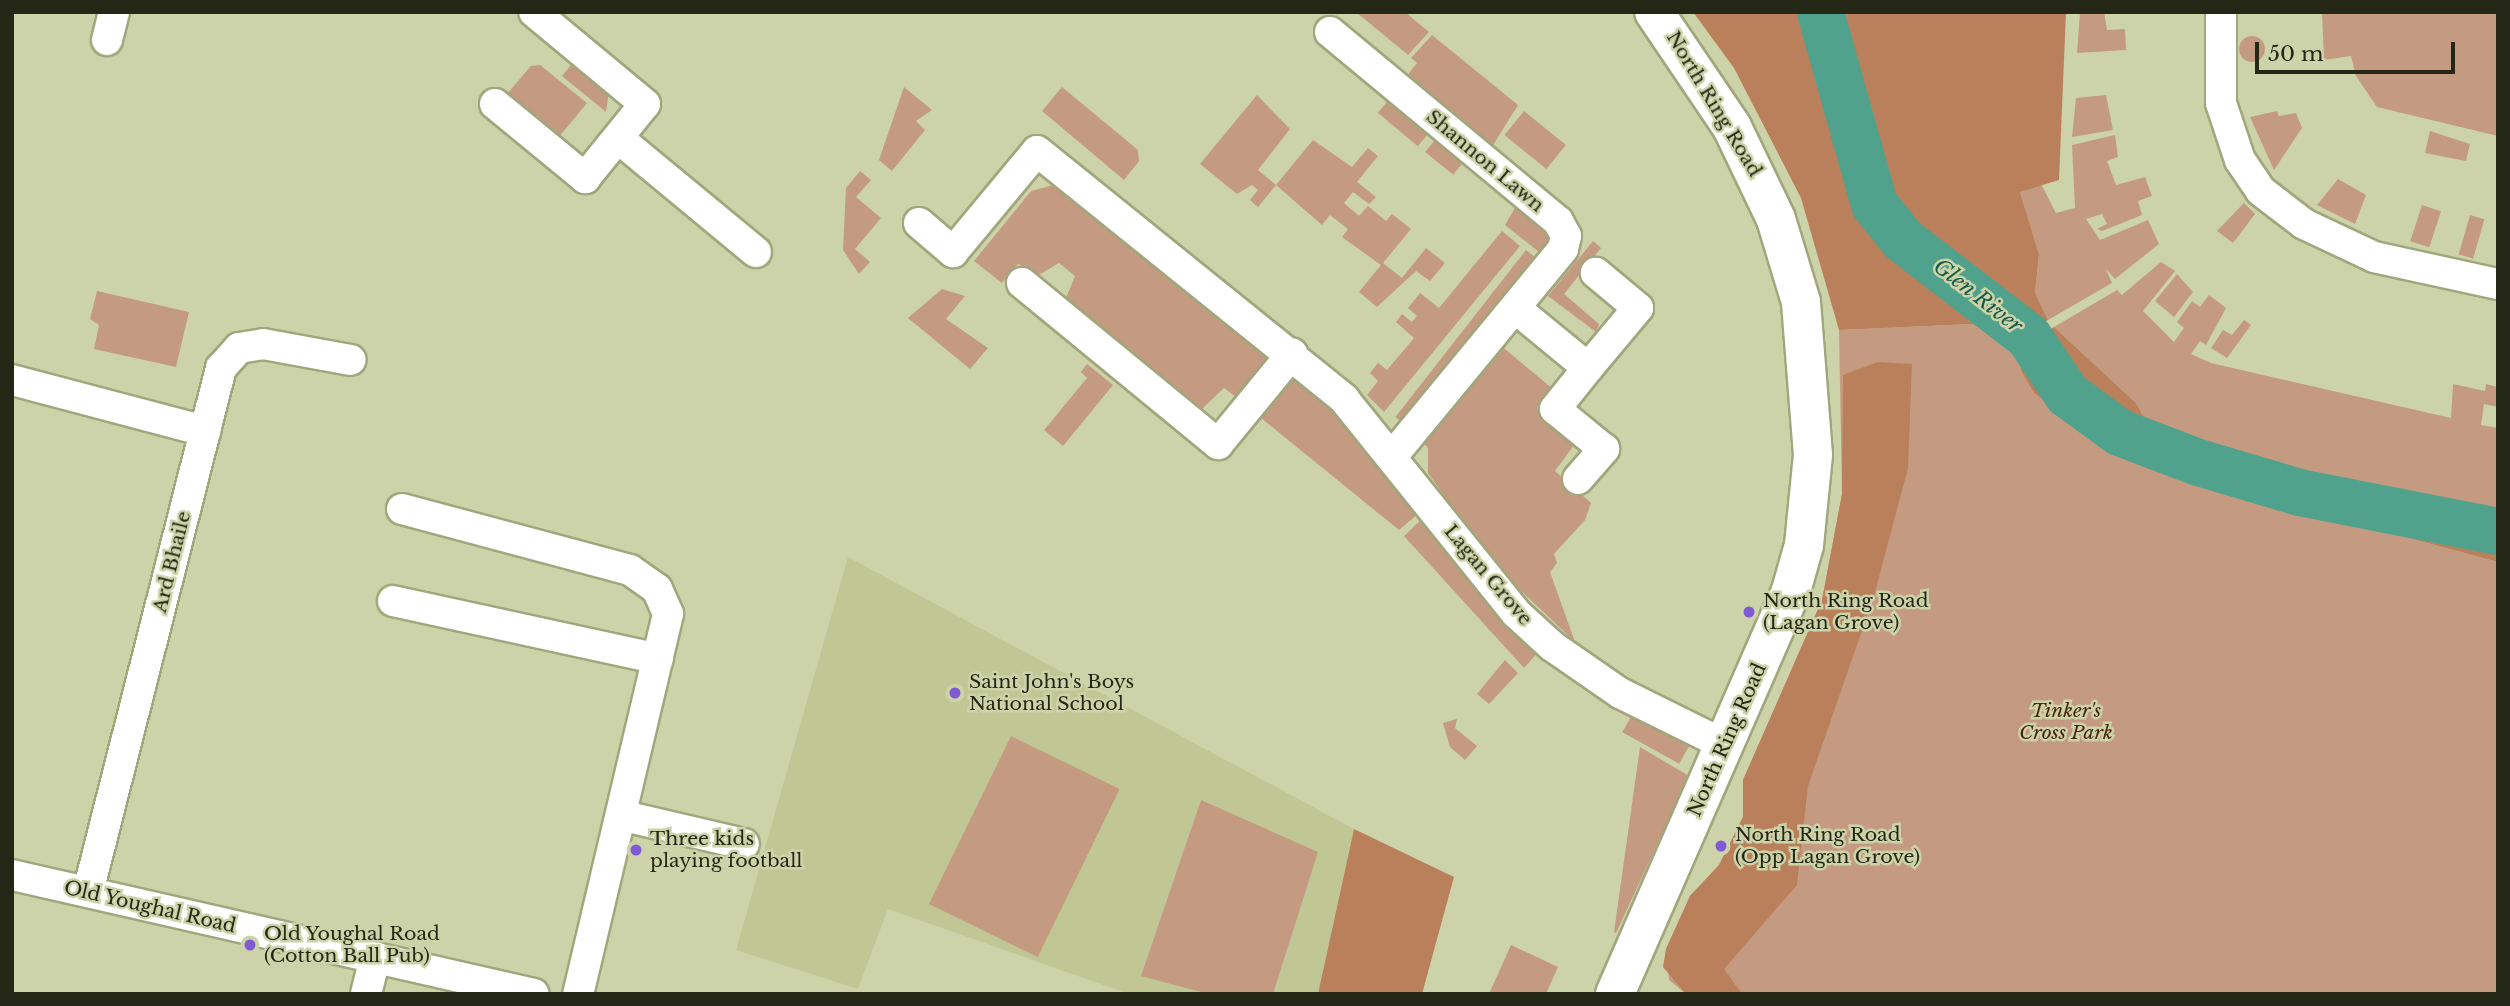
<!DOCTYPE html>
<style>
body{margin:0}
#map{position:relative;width:2510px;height:1006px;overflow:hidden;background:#cdd3a8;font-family:"Libre Baskerville",serif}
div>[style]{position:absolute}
.built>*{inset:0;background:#c0c794}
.green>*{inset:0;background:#c49b81;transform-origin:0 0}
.round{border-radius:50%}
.forest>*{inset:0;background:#b9805b}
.river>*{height:47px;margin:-23.5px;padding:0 23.5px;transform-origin:23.5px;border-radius:23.5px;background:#50a28c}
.roads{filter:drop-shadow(2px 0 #a1a67d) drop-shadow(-2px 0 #a1a67d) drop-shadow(0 2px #a1a67d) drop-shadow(0 -2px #a1a67d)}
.minor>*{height:30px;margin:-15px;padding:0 15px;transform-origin:15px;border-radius:15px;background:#fff}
.major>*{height:38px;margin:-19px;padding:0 19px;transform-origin:19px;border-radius:19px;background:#fff}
.dots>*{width:19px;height:19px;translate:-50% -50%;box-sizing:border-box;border:4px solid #cdd3a8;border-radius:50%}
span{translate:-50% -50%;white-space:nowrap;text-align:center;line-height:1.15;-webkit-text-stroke:5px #cdd3a8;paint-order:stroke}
.street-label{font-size:19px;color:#252716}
.poi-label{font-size:19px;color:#252716}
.left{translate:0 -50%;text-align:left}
.park-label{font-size:19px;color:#4a2405;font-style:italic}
.water-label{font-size:21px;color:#165949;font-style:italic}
.frame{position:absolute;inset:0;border:14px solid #252716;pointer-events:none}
.scale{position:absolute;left:2255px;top:42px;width:200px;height:32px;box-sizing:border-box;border:4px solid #252716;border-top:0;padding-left:9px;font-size:21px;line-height:24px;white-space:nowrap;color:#252716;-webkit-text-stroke:5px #cdd3a8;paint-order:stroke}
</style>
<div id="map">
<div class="built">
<i style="clip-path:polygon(848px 557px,1354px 829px,1318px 994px,1129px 994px,888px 909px,858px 989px,736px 950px)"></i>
</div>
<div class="green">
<i style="clip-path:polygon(1356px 12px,1405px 12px,1429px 32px,1408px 55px)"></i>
<i style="clip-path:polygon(2080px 12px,2104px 12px,2107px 30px,2125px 29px,2126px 50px,2077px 53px)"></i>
<i style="clip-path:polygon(2322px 12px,2498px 12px,2498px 136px,2377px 107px,2356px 76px,2351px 56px,2324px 60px)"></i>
<i style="clip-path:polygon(1432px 35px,1518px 105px,1490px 150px,1404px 80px,1417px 63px,1411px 58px)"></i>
<i class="round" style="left:2239px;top:36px;width:26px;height:26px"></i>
<i style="clip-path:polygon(576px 59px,609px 91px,606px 112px,562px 76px)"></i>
<i style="clip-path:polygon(540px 65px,587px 103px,558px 138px,506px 95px,531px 66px)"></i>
<i style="clip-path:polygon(904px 87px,932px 110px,916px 121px,925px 130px,892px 171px,879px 160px)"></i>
<i style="clip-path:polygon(1062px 87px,1138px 150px,1139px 161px,1124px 180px,1042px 111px)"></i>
<i style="clip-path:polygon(1257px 95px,1290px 129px,1258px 170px,1276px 185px,1313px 140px,1352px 167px,1368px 148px,1378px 156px,1357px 182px,1376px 197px,1369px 204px,1353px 192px,1344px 203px,1359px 216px,1368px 206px,1386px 221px,1392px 214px,1411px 229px,1383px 263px,1402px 278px,1426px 248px,1445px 263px,1430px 281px,1416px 271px,1377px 307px,1359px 292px,1381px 265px,1342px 237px,1348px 229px,1330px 215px,1322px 225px,1276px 185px,1258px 207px,1250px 200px,1258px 190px,1252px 185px,1237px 194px,1200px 164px)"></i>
<i style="clip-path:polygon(2106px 95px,2113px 130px,2072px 137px,2076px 98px)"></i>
<i style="left:1392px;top:96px;width:52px;height:22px;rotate:40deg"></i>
<i style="left:1524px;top:111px;width:54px;height:31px;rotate:39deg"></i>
<i style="clip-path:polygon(2277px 111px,2279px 116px,2296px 113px,2302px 128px,2274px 170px,2250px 117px)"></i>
<i style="clip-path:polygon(2430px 131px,2470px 144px,2466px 161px,2425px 153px)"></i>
<i style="left:1439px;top:135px;width:36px;height:22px;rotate:39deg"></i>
<i style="clip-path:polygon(2115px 135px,2118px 157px,2107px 161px,2116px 185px,2145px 177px,2152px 196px,2138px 201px,2142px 215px,2102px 231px,2097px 229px,2107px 224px,2102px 214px,2086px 219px,2100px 240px,2148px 220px,2159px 244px,2115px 279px,2106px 269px,2112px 283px,2048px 320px,2035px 293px,2039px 254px,2020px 192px,2041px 184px,2056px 213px,2075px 208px,2072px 145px)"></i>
<i style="clip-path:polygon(860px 171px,871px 180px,856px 197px,881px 218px,855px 249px,870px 262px,859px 274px,843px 250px,846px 188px)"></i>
<i style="clip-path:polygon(2338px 179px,2366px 195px,2355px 224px,2317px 205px)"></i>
<i style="clip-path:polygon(1057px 184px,1265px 353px,1266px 368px,1240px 400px,1224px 388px,1199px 412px,1064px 303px,1075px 276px,1059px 263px,1037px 276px,1018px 264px,1002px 283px,974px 261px,1031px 191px)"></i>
<i style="clip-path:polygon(1519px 201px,1543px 221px,1552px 239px,1544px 256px,1505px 225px)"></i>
<i style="clip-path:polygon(2244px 203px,2255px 214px,2233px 243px,2217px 231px)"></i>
<i style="left:2422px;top:205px;width:20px;height:38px;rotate:18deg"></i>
<i style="left:2470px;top:215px;width:15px;height:41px;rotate:16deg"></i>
<i style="clip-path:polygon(1502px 231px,1520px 246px,1384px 412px,1367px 395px,1378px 381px,1370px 373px,1378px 363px,1387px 370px,1414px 338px,1396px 322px,1402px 314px,1412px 322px,1417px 316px,1408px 308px,1420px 293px,1439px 308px)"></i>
<i style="clip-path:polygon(1593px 241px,1601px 248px,1564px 294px,1599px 324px,1596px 332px,1548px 296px)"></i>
<i style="left:1526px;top:250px;width:18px;height:212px;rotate:38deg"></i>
<i style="clip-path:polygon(2161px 262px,2175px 271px,2143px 311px,2174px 342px,2184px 328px,2177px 322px,2192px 301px,2200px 307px,2209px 295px,2226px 308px,2206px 345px,2200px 341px,2191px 354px,2211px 363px,2451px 418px,2453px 384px,2485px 391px,2486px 384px,2498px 387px,2498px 407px,2484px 404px,2481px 425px,2498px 428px,2498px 523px,2262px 467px,2147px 426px,2136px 403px,2054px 327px,2117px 290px,2122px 295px)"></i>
<i style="clip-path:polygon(2177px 274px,2193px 292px,2174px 317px,2155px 301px)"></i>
<i style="clip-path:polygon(942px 289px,965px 296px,946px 319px,988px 348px,970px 369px,908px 318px)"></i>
<i style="clip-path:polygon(97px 291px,189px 312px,176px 367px,94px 349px,99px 325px,90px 319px)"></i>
<i style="clip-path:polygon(2244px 320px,2251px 325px,2227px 358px,2211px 348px,2223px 330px,2232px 335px)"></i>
<i style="clip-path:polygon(1994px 323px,2015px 335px,2034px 393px,2101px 442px,2196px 481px,2498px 562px,2498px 994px,1686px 994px,1669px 980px,1666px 949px,1690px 896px,1719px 865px,1743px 817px,1743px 780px,1822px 600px,1842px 494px,1839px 330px)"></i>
<i style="clip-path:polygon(1500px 345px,1553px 389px,1537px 408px,1574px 445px,1555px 471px,1591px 503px,1585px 520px,1554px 554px,1557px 563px,1550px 572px,1575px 642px,1495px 566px,1428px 473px,1428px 448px,1421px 440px)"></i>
<i style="clip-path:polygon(1087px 364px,1113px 385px,1063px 446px,1044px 430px,1087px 378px,1081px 372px)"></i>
<i style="clip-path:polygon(1294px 377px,1335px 404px,1419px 513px,1399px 530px,1256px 414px)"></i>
<i style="clip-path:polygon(1424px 517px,1540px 650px,1524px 668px,1404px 536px)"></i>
<i style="clip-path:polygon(1505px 660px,1518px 673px,1489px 704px,1477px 694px)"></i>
<i style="left:1633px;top:713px;width:65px;height:22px;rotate:29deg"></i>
<i style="clip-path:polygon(1457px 719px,1455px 728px,1477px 746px,1465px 760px,1450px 747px,1443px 723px)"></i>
<i style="left:1011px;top:736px;width:121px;height:187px;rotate:26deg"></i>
<i style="clip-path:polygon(1640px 747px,1689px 776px,1616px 933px,1614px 932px)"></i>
<i style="clip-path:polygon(1201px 800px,1318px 852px,1273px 994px,1208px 994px,1141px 976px)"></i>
<i style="clip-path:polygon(1511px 945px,1558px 967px,1546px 994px,1489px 994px)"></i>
</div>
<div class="forest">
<i style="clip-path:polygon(1693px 12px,2066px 12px,2059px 180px,2020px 192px,2039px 254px,2035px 293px,2048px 320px,2015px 335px,1994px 323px,1839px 330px,1801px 198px,1734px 68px)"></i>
<i style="clip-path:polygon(2054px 327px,2136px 403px,2148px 426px,2262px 467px,2498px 523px,2498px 562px,2196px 481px,2101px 442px,2034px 393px,2021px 370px,2019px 346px)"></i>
<i style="clip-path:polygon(1878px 362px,1912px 364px,1908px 468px,1874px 596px,1808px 786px,1797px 885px,1724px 969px,1742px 994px,1686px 994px,1663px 967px,1666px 949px,1690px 896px,1719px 865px,1743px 817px,1743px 780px,1822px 600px,1842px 494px,1843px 375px)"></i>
<i style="clip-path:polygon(1354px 829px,1454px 877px,1422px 994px,1318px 994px)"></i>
</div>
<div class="river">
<i style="left:1820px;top:12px;width:199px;rotate:74.3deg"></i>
<i style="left:1874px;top:204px;width:45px;rotate:51.3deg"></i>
<i style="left:1902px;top:239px;width:159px;rotate:37.6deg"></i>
<i style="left:2028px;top:336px;width:70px;rotate:56.1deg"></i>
<i style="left:2067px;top:394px;width:64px;rotate:36.2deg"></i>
<i style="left:2119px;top:432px;width:85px;rotate:20.8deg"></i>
<i style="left:2198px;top:462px;width:105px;rotate:16.5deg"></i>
<i style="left:2299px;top:492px;width:203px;rotate:11.1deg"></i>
</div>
<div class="roads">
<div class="minor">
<i style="left:2221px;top:12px;width:91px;rotate:90deg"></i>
<i style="left:2221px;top:103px;width:60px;rotate:71.6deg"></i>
<i style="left:2240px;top:160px;width:37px;rotate:56deg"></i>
<i style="left:2261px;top:191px;width:54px;rotate:37.5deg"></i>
<i style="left:2304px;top:224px;width:77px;rotate:25.2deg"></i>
<i style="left:2374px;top:257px;width:127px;rotate:12.3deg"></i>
<i style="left:1330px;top:32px;width:296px;rotate:39.7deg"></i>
<i style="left:1558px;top:221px;width:17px;rotate:62deg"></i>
<i style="left:1566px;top:236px;width:13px;rotate:103deg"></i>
<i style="left:1563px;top:249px;width:266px;rotate:129.5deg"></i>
<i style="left:107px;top:40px;width:29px;rotate:-76deg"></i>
<i style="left:495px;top:104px;width:117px;rotate:39.4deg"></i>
<i style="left:585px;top:178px;width:95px;rotate:-51deg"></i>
<i style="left:645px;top:104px;width:144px;rotate:-140.3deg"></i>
<i style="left:618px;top:138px;width:179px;rotate:39.6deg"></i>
<i style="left:919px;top:223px;width:45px;rotate:40.5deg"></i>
<i style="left:953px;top:252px;width:131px;rotate:-50.3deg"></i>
<i style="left:1037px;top:151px;width:395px;rotate:38.9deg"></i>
<i style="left:1344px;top:399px;width:275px;rotate:51.2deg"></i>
<i style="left:1516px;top:613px;width:49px;rotate:42.5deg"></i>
<i style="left:1552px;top:646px;width:83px;rotate:34.7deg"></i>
<i style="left:1620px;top:693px;width:117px;rotate:26.3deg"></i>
<i style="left:1022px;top:283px;width:254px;rotate:39.4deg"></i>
<i style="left:1218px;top:444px;width:117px;rotate:-50.6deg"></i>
<i style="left:1515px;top:308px;width:94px;rotate:39.4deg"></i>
<i style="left:1588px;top:368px;width:78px;rotate:-50.2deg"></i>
<i style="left:1638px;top:308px;width:55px;rotate:-140.2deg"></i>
<i style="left:12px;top:380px;width:200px;rotate:14.8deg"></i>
<i style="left:1578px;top:479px;width:40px;rotate:-49deg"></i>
<i style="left:1604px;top:449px;width:63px;rotate:-140.8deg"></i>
<i style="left:1555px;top:409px;width:53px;rotate:-51.2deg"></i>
<i style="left:402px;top:509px;width:236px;rotate:15deg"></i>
<i style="left:630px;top:570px;width:33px;rotate:35deg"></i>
<i style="left:657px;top:589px;width:27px;rotate:66deg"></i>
<i style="left:668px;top:614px;width:391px;rotate:103.3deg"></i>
<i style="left:393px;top:601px;width:271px;rotate:12.3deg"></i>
<i style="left:624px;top:816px;width:123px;rotate:13.1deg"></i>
<i style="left:12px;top:875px;width:535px;rotate:12.84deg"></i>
<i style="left:88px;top:892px;width:541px;rotate:-75.76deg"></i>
<i style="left:221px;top:368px;width:27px;rotate:-48deg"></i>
<i style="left:239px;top:348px;width:24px;rotate:-9deg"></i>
<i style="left:263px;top:344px;width:89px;rotate:10.3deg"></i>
<i style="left:366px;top:994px;width:38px;rotate:-76deg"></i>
</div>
<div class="major">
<i style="left:1615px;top:994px;width:440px;rotate:-66.4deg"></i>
<i style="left:1791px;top:591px;width:48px;rotate:-74.2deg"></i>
<i style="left:1804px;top:545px;width:90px;rotate:-84.3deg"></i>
<i style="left:1813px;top:455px;width:153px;rotate:-94.5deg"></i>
<i style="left:1801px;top:302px;width:87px;rotate:-106.8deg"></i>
<i style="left:1776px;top:219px;width:102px;rotate:-115.6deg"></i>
<i style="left:1732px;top:127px;width:139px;rotate:-124.1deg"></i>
</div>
</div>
<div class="dots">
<i style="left:1749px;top:612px;background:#7f5ad4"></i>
<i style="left:955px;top:693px;background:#7f5ad4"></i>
<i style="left:1721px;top:846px;background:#7f5ad4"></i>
<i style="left:636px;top:850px;background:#7f5ad4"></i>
<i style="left:250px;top:945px;background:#7f5ad4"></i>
</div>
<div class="street-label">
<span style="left:1714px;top:104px;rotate:59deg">North Ring Road</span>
<span style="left:1485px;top:161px;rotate:40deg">Shannon Lawn</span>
<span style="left:172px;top:562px;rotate:-76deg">Ard Bhaile</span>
<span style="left:1488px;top:575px;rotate:50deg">Lagan Grove</span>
<span style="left:1727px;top:740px;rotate:-66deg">North Ring Road</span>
<span style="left:150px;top:907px;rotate:13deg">Old Youghal Road</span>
</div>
<div class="poi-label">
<span class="left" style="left:1763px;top:612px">North Ring Road<br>(Lagan Grove)</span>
<span class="left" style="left:969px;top:693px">Saint John's Boys<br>National School</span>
<span class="left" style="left:1735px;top:846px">North Ring Road<br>(Opp Lagan Grove)</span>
<span class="left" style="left:650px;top:850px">Three kids<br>playing football</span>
<span class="left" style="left:264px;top:945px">Old Youghal Road<br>(Cotton Ball Pub)</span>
</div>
<div class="park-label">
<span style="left:2066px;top:722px">Tinker's<br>Cross Park</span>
</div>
<div class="water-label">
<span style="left:1978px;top:296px;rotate:38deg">Glen River</span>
</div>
<div class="frame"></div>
<div class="scale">50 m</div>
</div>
